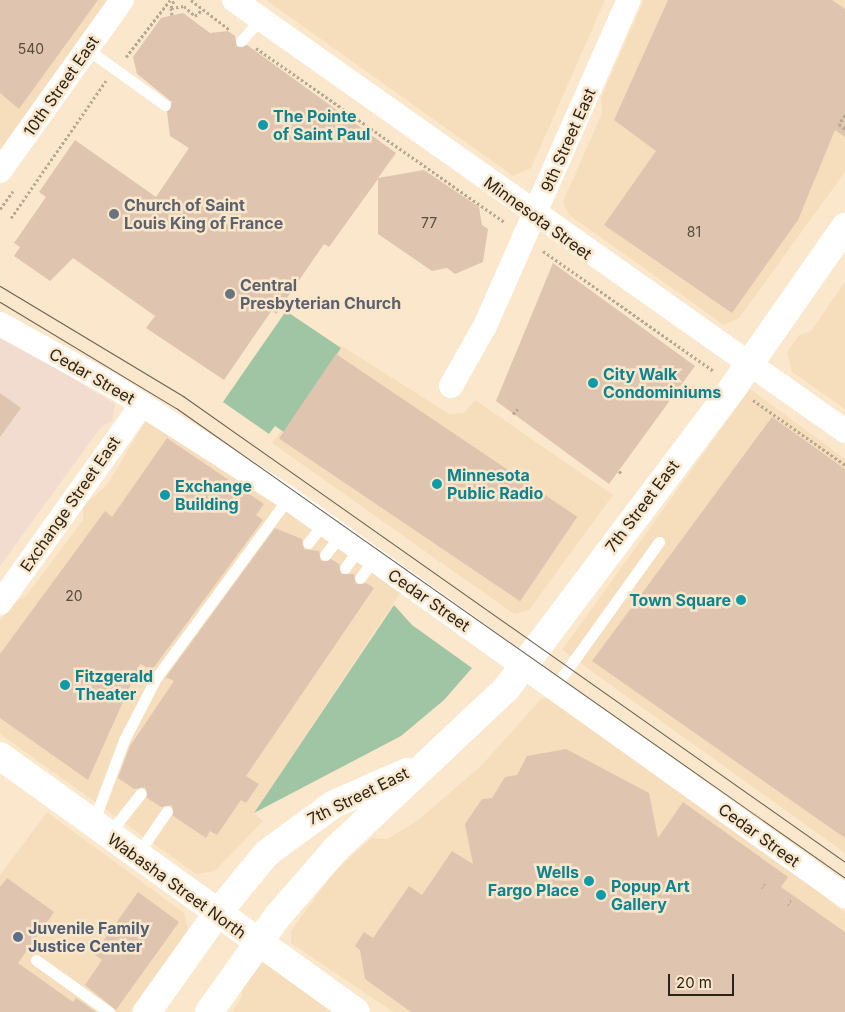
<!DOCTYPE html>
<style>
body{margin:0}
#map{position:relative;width:845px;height:1012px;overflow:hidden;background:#fbe7cc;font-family:Inter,sans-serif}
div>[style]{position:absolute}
.built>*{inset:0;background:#f6debc}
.education>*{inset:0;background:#f2dccf}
.green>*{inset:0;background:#a0c5a4}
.building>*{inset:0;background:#dfc5af;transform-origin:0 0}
.path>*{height:3px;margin-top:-1.5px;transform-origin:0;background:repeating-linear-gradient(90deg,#b8a892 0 2.5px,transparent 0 5px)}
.lane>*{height:11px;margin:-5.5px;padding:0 5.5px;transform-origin:5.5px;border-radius:5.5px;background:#fff}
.street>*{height:24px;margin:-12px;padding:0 12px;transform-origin:12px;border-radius:12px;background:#fff}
.secondary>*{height:28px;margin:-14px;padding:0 14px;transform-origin:14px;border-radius:14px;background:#fff}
.tram>*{height:1px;margin:-0.5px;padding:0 0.5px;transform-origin:0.5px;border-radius:0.5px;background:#6a5f4f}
.dots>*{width:14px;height:14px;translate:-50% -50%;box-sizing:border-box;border:2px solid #fbe7cc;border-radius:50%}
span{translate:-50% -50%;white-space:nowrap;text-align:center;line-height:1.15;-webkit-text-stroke:5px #fbe7cc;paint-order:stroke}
.number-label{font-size:14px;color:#574c3e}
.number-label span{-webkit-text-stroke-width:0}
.street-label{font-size:16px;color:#2a2318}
.culture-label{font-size:16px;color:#0d838f;font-weight:700}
.left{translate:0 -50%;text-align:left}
.right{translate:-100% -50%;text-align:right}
.worship-label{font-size:16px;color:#5b616d;font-weight:700}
.service-label{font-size:16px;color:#4e5e75;font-weight:700}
.scale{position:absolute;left:668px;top:974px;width:66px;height:22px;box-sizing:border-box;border:2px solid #2a2318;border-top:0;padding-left:6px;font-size:15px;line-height:18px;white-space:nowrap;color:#2a2318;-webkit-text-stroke:4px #fbe7cc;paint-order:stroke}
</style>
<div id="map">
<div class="built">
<i style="clip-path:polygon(0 0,108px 0,0 151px)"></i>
<i style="clip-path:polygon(266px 0,605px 0,531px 168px,513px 176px)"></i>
<i style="clip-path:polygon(644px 0,845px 0,845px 172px,739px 318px,724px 325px,569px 215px,563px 202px,602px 113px,601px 98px)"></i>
<i style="clip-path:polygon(845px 282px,845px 409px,792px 372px,787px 352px,799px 335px,811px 331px)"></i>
<i style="clip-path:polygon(342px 346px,449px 414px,464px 413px,475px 400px,613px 495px,529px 610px,514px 614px,272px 443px)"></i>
<i style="clip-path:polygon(750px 389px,845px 459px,845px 853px,562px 650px)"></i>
<i style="clip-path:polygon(145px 422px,159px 422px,401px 592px,254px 813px,263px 821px,215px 871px,196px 874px,0 734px,0 621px,14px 602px,26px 596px,83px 520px,83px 506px,107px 485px)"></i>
<i style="clip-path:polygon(551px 698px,811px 877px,827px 899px,845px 913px,845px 1012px,393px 1012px,291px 943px,291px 931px,333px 873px,372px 838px,387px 839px,417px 821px,481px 766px,541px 699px)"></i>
<i style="clip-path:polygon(47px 812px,184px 913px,188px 930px,129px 1012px,0 1012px,0 875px)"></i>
<i style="clip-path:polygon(263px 962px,342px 1012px,232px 1012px,242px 997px,241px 989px)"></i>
</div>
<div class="education">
<i style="clip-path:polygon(0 335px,115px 404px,112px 421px,101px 427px,0 566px)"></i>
</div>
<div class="green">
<i style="clip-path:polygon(286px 311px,341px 348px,284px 432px,275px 426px,269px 434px,223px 402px)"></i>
<i style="clip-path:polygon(394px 605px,412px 625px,472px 668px,444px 700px,401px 736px,254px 813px)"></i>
</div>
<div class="building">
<i style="clip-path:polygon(0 0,98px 0,19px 109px,0 93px)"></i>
<i style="clip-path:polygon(668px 0,832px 0,845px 9px,845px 137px,835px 130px,798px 220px,732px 313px,604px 225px,656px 151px,614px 120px)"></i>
<i style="clip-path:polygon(183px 13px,210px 33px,228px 31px,235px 36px,237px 47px,247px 45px,396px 153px,378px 178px,424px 170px,479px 207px,482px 225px,488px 229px,483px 262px,455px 274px,447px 268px,432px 271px,378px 234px,378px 179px,329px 247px,324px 244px,276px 314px,272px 310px,224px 380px,146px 328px,155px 316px,73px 258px,50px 281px,14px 256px,20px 247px,14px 243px,46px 197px,39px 192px,75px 140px,156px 197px,189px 148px,170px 136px,167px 112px,172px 102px,137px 74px,133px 57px,161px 18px)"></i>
<i style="clip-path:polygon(553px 263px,695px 366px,609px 484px,496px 401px)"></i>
<i style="left:336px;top:354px;width:291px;height:102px;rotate:34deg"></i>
<i style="clip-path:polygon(0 393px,21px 408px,0 437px)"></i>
<i style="clip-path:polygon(772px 417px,845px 469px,845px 838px,592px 661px)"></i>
<i style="clip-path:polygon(167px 438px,264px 504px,256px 515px,263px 520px,152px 670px,140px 664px,88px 780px,0 718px,0 654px,105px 511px,112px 517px)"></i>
<i style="clip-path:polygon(275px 528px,302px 539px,304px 549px,319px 551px,321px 561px,331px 559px,339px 564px,341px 574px,354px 574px,356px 584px,366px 583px,374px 588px,246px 776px,259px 784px,246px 803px,241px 800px,217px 835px,210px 831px,206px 838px,173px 816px,172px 805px,161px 807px,147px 798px,145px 787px,134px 789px,118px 778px,130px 746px,174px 681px,166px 677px)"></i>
<i style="clip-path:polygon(566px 749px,649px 793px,658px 838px,683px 802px,788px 877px,781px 887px,845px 932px,845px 1012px,411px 1012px,365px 979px,360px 950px,355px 946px,364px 932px,373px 938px,409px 886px,422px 895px,452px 851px,473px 864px,465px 824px,482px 799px,492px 798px,505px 777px,517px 775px,527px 756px)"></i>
<i style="clip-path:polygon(7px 878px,54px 912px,18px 963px,73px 1002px,76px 998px,96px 1012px,0 1012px,0 887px)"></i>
<i style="clip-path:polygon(138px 892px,179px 922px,116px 1010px,85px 985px,102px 960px,94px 954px)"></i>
</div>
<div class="path">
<i style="left:191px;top:0;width:49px;rotate:37.6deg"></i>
<i style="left:171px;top:8px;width:9px;rotate:-69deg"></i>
<i style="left:172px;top:15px;width:7px;rotate:-98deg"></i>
<i style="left:171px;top:8px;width:13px;rotate:-9deg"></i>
<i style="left:184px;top:6px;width:15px;rotate:42deg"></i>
<i style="left:195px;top:16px;width:9px;rotate:-41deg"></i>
<i style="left:256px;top:48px;width:305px;rotate:35deg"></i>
<i style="left:126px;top:57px;width:72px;rotate:-52.3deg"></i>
<i style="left:845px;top:115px;width:11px;rotate:124deg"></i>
<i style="left:839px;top:124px;width:8px;rotate:40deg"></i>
<i style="left:0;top:209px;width:22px;rotate:-54deg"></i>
<i style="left:11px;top:218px;width:167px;rotate:-55.3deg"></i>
<i style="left:543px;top:251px;width:209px;rotate:35.1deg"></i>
<i style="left:753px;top:400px;width:113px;rotate:35.2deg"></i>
<i style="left:513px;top:414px;width:7px;rotate:-45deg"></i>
<i style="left:619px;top:471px;width:4px;rotate:45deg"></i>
<i style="left:764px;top:884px;width:1px;rotate:45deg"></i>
<i style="left:762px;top:887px;width:1px;rotate:45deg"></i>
<i style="left:571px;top:889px;width:2px;rotate:90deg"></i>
<i style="left:599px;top:898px;width:2px;rotate:-63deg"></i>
<i style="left:790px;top:901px;width:1px"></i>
<i style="left:788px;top:904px;width:1px;rotate:45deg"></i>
</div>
<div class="lane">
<i style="left:241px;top:41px;width:29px;rotate:-49deg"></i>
<i style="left:87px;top:49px;width:96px;rotate:35.7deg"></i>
<i style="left:308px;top:543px;width:24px;rotate:-52deg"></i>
<i style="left:325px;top:555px;width:24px;rotate:-52deg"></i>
<i style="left:345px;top:568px;width:24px;rotate:-54deg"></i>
<i style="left:360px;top:578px;width:22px;rotate:-54deg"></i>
<i style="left:554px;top:688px;width:180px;rotate:-54.3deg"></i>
<i style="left:93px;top:823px;width:89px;rotate:-69.5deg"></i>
<i style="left:124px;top:740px;width:70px;rotate:-62.7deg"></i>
<i style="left:156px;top:678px;width:223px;rotate:-53.7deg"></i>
<i style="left:108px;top:835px;width:53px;rotate:-51.8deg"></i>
<i style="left:137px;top:855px;width:53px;rotate:-55.7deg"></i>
<i style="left:36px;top:960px;width:90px;rotate:35.5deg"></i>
</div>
<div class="street">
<i style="left:234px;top:0;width:748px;rotate:35.2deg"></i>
<i style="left:0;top:171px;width:210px;rotate:-54.5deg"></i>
<i style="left:0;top:324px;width:129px;rotate:28.8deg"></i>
<i style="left:113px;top:386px;width:208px;rotate:32.6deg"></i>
<i style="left:288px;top:498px;width:685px;rotate:35.55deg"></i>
<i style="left:451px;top:386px;width:69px;rotate:-60.5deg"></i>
<i style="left:485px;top:326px;width:356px;rotate:-66.2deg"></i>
<i style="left:0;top:603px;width:244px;rotate:-54.4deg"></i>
</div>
<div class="secondary">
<i style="left:0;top:756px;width:438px;rotate:35.7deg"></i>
<i style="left:147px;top:1012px;width:119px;rotate:-54.6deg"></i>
<i style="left:216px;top:915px;width:80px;rotate:-50.6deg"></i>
<i style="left:267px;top:853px;width:83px;rotate:-36.2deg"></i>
<i style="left:334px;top:804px;width:80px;rotate:-23.7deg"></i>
<i style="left:209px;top:1012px;width:117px;rotate:-54.4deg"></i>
<i style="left:277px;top:917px;width:89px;rotate:-49.1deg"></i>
<i style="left:335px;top:850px;width:235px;rotate:-43.3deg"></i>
<i style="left:506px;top:689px;width:379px;rotate:-53deg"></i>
<i style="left:734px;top:386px;width:194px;rotate:-55.1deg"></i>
</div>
<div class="tram">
<i style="left:0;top:286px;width:214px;rotate:31deg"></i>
<i style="left:183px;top:396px;width:810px;rotate:35.14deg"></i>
<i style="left:0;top:302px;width:205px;rotate:31.1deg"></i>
<i style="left:176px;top:408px;width:818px;rotate:35.09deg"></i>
</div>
<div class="dots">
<i style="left:263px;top:125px;background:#0f9aa8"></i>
<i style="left:114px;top:214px;background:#6b7280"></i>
<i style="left:230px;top:294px;background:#6b7280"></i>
<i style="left:593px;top:383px;background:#0f9aa8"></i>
<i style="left:437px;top:484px;background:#0f9aa8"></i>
<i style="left:165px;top:495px;background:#0f9aa8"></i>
<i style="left:741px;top:600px;background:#0f9aa8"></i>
<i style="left:65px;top:685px;background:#0f9aa8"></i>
<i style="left:589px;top:881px;background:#0f9aa8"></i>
<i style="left:601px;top:895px;background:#0f9aa8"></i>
<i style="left:18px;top:937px;background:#5c6f8a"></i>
</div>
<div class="number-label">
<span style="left:31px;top:49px">540</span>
<span style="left:429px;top:223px">77</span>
<span style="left:694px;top:232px">81</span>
<span style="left:74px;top:596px">20</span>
</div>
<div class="street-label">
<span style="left:61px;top:86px;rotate:-55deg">10th Street East</span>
<span style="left:568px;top:140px;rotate:-66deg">9th Street East</span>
<span style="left:538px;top:218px;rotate:36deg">Minnesota Street</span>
<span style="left:92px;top:376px;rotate:30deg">Cedar Street</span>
<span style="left:70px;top:504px;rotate:-55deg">Exchange Street East</span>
<span style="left:642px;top:506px;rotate:-53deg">7th Street East</span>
<span style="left:429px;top:600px;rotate:35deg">Cedar Street</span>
<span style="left:358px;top:796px;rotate:-26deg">7th Street East</span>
<span style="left:759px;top:835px;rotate:36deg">Cedar Street</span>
<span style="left:177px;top:886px;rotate:36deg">Wabasha Street North</span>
</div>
<div class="culture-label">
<span class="left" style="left:273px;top:125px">The Pointe<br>of Saint Paul</span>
<span class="left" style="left:603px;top:383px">City Walk<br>Condominiums</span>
<span class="left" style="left:447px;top:484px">Minnesota<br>Public Radio</span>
<span class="left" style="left:175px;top:495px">Exchange<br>Building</span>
<span class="right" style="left:731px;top:600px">Town Square</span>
<span class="left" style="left:75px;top:685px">Fitzgerald<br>Theater</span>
<span class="right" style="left:579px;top:881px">Wells<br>Fargo Place</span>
<span class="left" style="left:611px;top:895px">Popup Art<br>Gallery</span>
</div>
<div class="worship-label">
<span class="left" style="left:124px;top:214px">Church of Saint<br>Louis King of France</span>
<span class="left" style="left:240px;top:294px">Central<br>Presbyterian Church</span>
</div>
<div class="service-label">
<span class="left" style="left:28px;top:937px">Juvenile Family<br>Justice Center</span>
</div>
<div class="scale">20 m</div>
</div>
